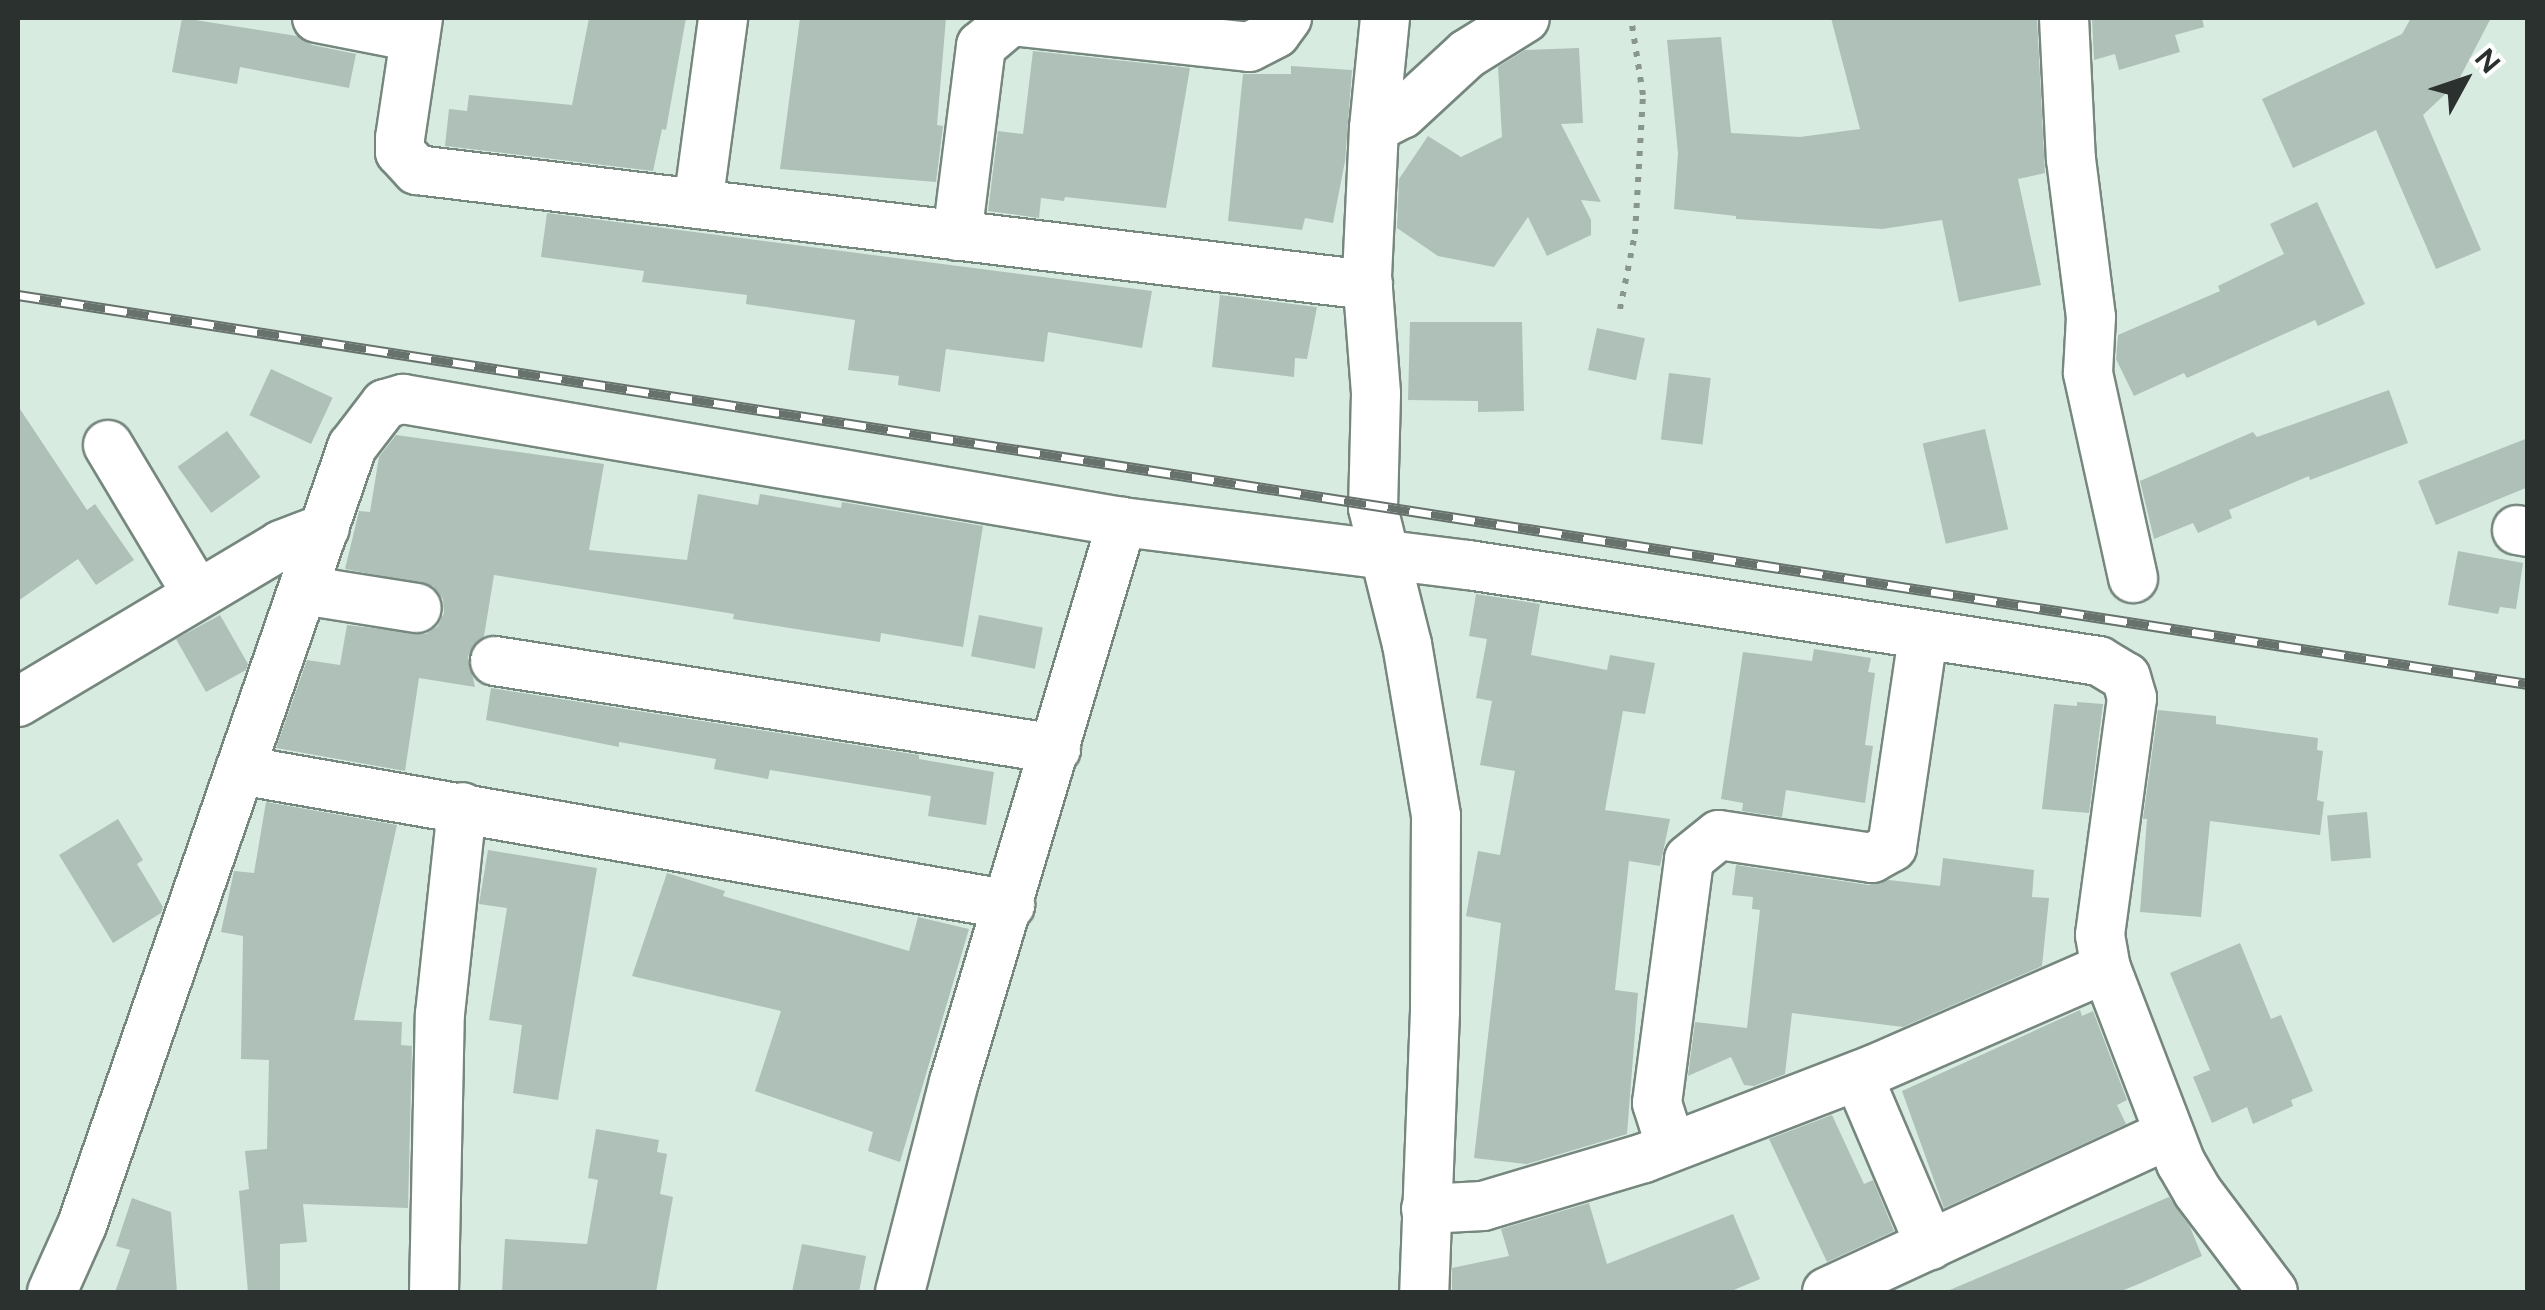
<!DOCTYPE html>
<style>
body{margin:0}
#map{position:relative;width:2545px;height:1310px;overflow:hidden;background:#d8ebe1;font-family:Figtree,sans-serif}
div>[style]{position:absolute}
.building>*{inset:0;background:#aec0b7;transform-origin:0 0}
.path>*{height:6px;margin-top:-3px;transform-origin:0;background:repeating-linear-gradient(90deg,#88968f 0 5px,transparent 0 13px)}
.roads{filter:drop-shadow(2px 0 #76877e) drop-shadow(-2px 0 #76877e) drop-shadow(0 2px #76877e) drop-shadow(0 -2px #76877e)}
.street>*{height:48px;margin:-24px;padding:0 24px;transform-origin:24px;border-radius:24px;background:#fff}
.rail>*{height:11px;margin-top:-5.5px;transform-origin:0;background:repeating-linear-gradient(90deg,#fff 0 22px,#67726d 0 44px);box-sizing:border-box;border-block:2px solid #67726d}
span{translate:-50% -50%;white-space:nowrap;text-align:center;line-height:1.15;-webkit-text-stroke:8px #fff;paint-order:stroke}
.frame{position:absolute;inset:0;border:20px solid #2a312e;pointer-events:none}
.north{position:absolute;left:2415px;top:30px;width:100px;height:100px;-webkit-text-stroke:8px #fff;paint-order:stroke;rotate:50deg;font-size:28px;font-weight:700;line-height:40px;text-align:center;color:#2a312e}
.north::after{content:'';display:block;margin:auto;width:35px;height:45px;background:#2a312e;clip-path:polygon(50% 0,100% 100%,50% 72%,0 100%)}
</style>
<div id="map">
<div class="building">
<i style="clip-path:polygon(182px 18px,297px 36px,312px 45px,356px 54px,349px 88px,240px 67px,237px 84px,172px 72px)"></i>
<i style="clip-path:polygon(589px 18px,686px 18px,666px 130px,662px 129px,653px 171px,445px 146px,449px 109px,467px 111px,469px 95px,572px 105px)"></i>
<i style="clip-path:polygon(800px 18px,946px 18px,937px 125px,943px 126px,936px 182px,780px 169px)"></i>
<i style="clip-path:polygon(1831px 18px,2037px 18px,2045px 173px,2018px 179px,2041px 285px,1959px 302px,1942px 220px,1882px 229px,1736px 219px,1736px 216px,1674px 209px,1678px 153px,1667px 40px,1721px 37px,1731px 133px,1800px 137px,1860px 129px)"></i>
<i style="clip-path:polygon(2092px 18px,2202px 18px,2204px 27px,2175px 35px,2180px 52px,2119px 70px,2115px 54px,2094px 60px)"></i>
<i style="clip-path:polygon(2411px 18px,2491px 18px,2457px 83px,2423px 115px,2481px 250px,2436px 269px,2376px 130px,2293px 168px,2262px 99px,2402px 34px)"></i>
<i style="clip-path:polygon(1579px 48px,1583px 123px,1561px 124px,1601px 202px,1581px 200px,1591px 220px,1591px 235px,1547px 256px,1528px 217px,1494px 267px,1438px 256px,1397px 228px,1399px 179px,1428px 136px,1461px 157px,1502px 137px,1498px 67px,1525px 50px)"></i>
<i style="clip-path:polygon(1033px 51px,1190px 68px,1166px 208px,1065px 197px,1064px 201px,1041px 198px,1039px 218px,988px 211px,998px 131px,1023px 134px)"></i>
<i style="clip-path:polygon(1291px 66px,1352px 70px,1345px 161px,1333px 223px,1305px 218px,1302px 230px,1228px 221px,1243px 74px,1291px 74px)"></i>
<i style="clip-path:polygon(2317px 202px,2365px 304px,2318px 326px,2315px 320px,2187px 378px,2184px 373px,2134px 396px,2116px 359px,2118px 335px,2220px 291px,2218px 286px,2284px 254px,2270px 224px)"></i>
<i style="clip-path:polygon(547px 213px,1152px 291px,1142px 348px,1048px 332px,1044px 362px,946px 349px,940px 392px,898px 385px,899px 376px,848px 370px,855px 320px,746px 304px,747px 295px,642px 282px,644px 271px,541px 257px)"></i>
<i style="clip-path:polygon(1220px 295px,1317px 307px,1307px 359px,1295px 358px,1294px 377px,1212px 367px)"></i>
<i style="clip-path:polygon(1410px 322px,1522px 322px,1524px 411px,1478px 412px,1478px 401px,1408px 400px)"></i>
<i style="left:1597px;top:328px;width:49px;height:43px;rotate:12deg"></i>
<i style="left:271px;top:369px;width:68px;height:51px;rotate:25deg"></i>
<i style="left:1669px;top:373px;width:42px;height:67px;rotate:7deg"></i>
<i style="clip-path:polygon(2389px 390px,2408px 443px,2310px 480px,2309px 476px,2229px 510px,2232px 518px,2198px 533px,2193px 523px,2154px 539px,2140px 481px,2253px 432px,2257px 437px)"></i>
<i style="clip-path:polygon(18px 406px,87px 510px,95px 504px,134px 560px,96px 585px,78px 559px,18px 601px)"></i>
<i style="left:1985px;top:429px;width:103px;height:64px;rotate:77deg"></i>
<i style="left:227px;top:431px;width:57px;height:61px;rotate:54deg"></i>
<i style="clip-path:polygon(396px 435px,604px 464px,589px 550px,687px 560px,698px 494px,758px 505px,760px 494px,841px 508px,842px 502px,983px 526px,963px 647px,881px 633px,880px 642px,802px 630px,733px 619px,734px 614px,494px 575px,484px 636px,468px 656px,475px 687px,419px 678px,405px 771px,276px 748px,307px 660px,340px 665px,347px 625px,426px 634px,438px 626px,444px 613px,443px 599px,433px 586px,345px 569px,359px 511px,370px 512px,379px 457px)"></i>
<i style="clip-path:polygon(2528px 438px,2528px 487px,2436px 525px,2418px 481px)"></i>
<i style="clip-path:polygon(2458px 551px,2523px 563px,2516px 609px,2500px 607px,2498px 614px,2448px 605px)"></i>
<i style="clip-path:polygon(1476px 594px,1540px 604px,1531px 655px,1607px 670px,1610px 655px,1655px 663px,1645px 714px,1623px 711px,1605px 810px,1670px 819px,1660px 866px,1629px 861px,1615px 990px,1638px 993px,1627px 1134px,1527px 1164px,1474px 1158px,1501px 923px,1466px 916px,1478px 851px,1500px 855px,1515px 771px,1480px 765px,1492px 701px,1476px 698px,1487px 639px,1469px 636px)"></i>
<i style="clip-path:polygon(220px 615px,248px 664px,246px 670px,206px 692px,176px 639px)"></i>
<i style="left:979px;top:615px;width:65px;height:42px;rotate:11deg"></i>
<i style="clip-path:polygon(1814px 649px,1871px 658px,1868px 672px,1875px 673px,1865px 745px,1873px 746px,1865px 803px,1786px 790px,1782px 817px,1742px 811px,1743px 803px,1721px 799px,1743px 652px,1812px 661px)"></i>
<i style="clip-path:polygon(491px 688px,919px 755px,919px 759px,994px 772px,986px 825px,928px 816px,931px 796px,770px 770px,768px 779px,714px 769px,716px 759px,619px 742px,619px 747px,486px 720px)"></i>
<i style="clip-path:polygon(2077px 702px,2103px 704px,2089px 813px,2042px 809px,2054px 704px,2077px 706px)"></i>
<i style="clip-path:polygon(2158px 710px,2216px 716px,2216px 724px,2318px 738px,2317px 750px,2323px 751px,2317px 800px,2324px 802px,2320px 835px,2210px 821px,2201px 917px,2140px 912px,2147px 819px,2143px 819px)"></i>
<i style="clip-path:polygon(266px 802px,397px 825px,354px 1020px,402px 1022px,401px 1045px,412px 1046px,408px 1208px,303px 1204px,307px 1242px,280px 1244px,280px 1292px,248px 1292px,239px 1191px,249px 1189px,245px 1151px,267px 1149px,269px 1060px,241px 1059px,243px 936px,221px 932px,234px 871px,254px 873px)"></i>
<i style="left:2367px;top:812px;width:46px;height:40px;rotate:85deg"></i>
<i style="clip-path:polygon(118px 819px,143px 860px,137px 864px,163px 907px,161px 913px,113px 943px,59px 855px)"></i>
<i style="clip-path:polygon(488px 850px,597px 868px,558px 1100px,513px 1093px,522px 1025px,489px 1020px,507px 908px,479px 904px)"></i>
<i style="clip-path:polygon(1943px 858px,2034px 870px,2032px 897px,2049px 898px,2042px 966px,1903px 1027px,1792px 1013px,1785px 1074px,1754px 1086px,1744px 1085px,1731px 1057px,1688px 1076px,1695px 1022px,1747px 1028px,1760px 910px,1752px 909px,1753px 897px,1732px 895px,1736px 865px,1868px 885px,1889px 880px,1940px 886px)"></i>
<i style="clip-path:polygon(667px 873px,725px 891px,723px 896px,909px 951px,918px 917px,969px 929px,900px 1162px,868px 1151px,873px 1132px,755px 1091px,781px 1011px,632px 976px)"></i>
<i style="clip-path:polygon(2240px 943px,2271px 1019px,2281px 1015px,2313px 1091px,2291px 1100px,2293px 1106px,2253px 1124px,2247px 1107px,2212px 1123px,2193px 1077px,2210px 1070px,2170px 973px)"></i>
<i style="clip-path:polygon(2080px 1010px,2082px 1016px,2093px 1011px,2127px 1100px,2117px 1105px,2126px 1124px,1944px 1208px,1902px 1091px)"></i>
<i style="clip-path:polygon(1832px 1115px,1864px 1184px,1873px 1180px,1894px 1231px,1827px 1262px,1769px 1139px)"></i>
<i style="clip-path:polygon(596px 1129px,659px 1140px,657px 1152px,667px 1154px,660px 1194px,673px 1197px,656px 1292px,502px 1292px,505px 1239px,587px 1244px,598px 1180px,588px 1178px)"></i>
<i style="clip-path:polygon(2169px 1197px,2190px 1227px,2202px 1256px,2141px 1283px,2119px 1292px,1945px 1292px)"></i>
<i style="clip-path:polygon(132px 1198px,171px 1212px,177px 1292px,115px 1292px,130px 1250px,116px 1246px)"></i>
<i style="clip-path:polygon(1589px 1203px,1607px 1264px,1733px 1214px,1760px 1279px,1729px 1292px,1452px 1292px,1452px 1268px,1509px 1256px,1501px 1229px)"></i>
<i style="clip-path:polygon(802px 1244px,866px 1256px,859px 1292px,792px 1292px)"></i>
</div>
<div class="path">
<i style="left:1620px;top:309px;width:76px;rotate:-78.7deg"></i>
<i style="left:1635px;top:234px;width:139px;rotate:-86.7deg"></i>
<i style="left:1643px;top:95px;width:78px;rotate:-98.9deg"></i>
</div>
<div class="roads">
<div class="street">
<i style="left:317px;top:18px;width:100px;rotate:11deg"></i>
<i style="left:418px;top:18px;width:121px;rotate:98.5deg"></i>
<i style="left:400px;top:138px;width:14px;rotate:90deg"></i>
<i style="left:400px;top:152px;width:25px;rotate:47deg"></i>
<i style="left:417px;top:170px;width:958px;rotate:6.9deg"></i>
<i style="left:1385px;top:18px;width:111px;rotate:95.7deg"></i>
<i style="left:1374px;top:128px;width:148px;rotate:92.7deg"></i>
<i style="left:1367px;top:276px;width:118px;rotate:85.6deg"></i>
<i style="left:1376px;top:394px;width:114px;rotate:91.5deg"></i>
<i style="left:1373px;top:508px;width:140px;rotate:76deg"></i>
<i style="left:1407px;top:644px;width:174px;rotate:80.4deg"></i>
<i style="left:1436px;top:816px;width:195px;rotate:90.3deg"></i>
<i style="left:1435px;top:1011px;width:281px;rotate:92.2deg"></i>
<i style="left:2064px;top:18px;width:141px;rotate:87.2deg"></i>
<i style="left:2071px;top:159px;width:159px;rotate:82.8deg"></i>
<i style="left:2091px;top:317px;width:56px;rotate:93.1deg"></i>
<i style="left:2088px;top:373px;width:210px;rotate:77.6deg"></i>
<i style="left:1374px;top:128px;width:31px;rotate:-27deg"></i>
<i style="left:1402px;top:114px;width:88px;rotate:-42.7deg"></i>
<i style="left:1467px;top:54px;width:68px;rotate:-31.8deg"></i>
<i style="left:698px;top:204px;width:188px;rotate:-82.3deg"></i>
<i style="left:957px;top:236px;width:192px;rotate:-82.8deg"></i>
<i style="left:981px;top:46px;width:39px;rotate:-40deg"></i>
<i style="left:1011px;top:21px;width:239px;rotate:6.2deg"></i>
<i style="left:1249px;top:47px;width:30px;rotate:-27deg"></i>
<i style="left:1276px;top:33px;width:19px;rotate:-54deg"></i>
<i style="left:108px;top:445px;width:174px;rotate:59.1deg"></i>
<i style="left:2517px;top:530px;width:11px;rotate:10deg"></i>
<i style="left:303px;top:590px;width:115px;rotate:9deg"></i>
<i style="left:495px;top:661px;width:568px;rotate:8.91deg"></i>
<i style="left:18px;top:702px;width:306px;rotate:-30.8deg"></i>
<i style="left:281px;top:545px;width:47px;rotate:-21.1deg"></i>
<i style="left:240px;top:770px;width:782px;rotate:9.94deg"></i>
<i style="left:1858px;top:1076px;width:184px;rotate:66.9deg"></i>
<i style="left:1671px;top:1147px;width:46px;rotate:-107.7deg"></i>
<i style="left:1657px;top:1103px;width:246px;rotate:-82.5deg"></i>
<i style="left:1689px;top:859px;width:38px;rotate:-39deg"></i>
<i style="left:1719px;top:835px;width:155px;rotate:8.5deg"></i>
<i style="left:1872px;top:858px;width:23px;rotate:-29deg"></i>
<i style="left:1892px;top:847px;width:212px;rotate:-81.6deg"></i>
<i style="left:1426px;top:1209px;width:57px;rotate:-3deg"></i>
<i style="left:1483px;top:1206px;width:168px;rotate:-16.6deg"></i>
<i style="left:1644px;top:1158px;width:248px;rotate:-21.1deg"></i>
<i style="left:1875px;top:1069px;width:252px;rotate:-23.6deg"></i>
<i style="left:52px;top:1292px;width:73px;rotate:-65.9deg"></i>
<i style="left:82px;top:1225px;width:824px;rotate:-70.86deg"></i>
<i style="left:352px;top:447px;width:54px;rotate:-52.5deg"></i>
<i style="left:385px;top:404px;width:19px;rotate:-16deg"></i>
<i style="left:403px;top:399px;width:729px;rotate:9.71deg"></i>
<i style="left:1122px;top:522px;width:349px;rotate:7.1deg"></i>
<i style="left:1468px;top:565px;width:638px;rotate:8.65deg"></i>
<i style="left:2099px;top:661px;width:31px;rotate:31deg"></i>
<i style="left:2126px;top:677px;width:22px;rotate:74deg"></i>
<i style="left:2132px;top:698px;width:239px;rotate:97.7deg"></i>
<i style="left:2100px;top:935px;width:34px;rotate:80deg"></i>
<i style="left:2106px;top:968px;width:209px;rotate:69deg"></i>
<i style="left:2181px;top:1163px;width:32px;rotate:60deg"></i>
<i style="left:2197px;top:1191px;width:126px;rotate:53deg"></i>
<i style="left:434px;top:1292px;width:278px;rotate:-88.8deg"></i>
<i style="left:440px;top:1014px;width:208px;rotate:-83.9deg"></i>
<i style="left:900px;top:1292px;width:217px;rotate:-75.6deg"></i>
<i style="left:954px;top:1082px;width:585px;rotate:-73.3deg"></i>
<i style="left:1827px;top:1292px;width:377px;rotate:-24.8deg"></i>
</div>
</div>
<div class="rail">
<i style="left:18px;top:295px;width:2540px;rotate:8.81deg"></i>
</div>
<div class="frame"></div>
<div class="north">N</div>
</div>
